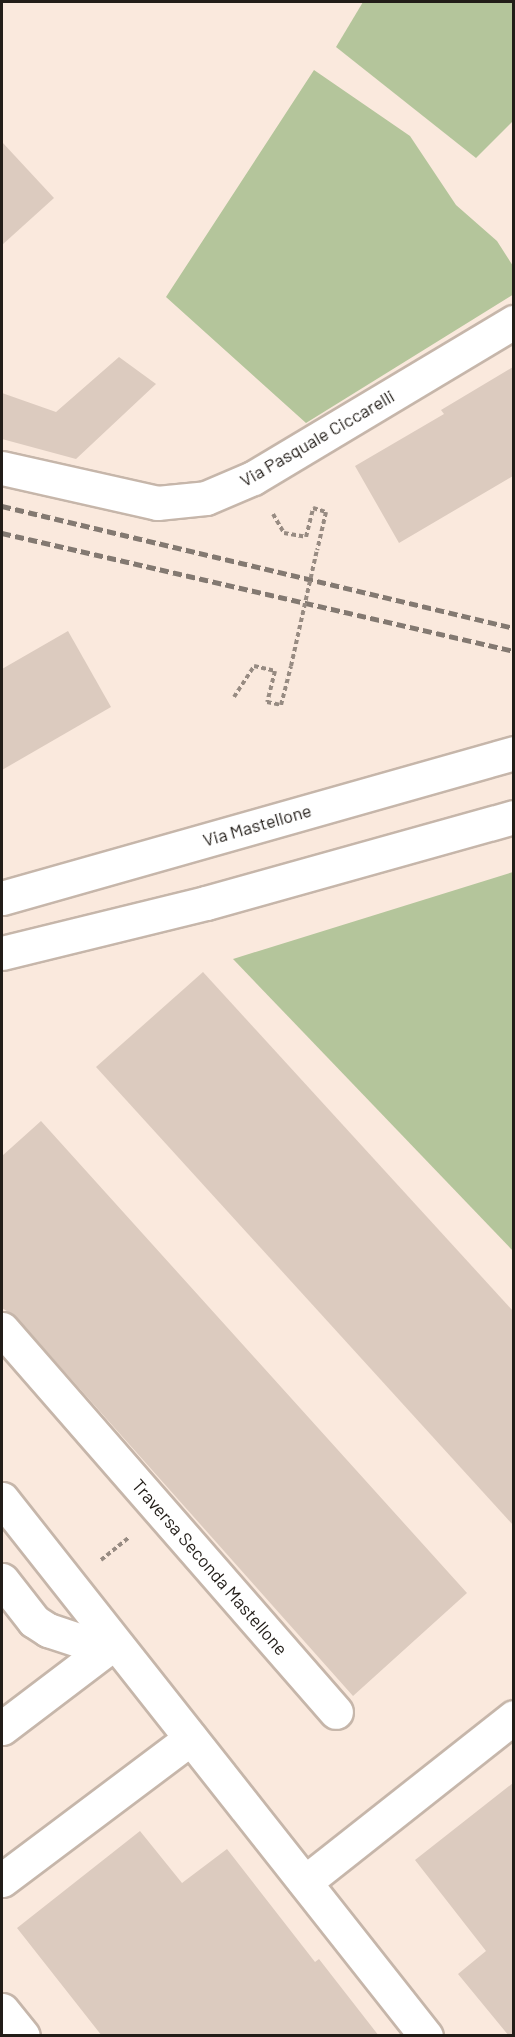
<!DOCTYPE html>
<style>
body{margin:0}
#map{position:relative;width:515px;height:2037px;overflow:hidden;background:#fae9dd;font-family:Barlow,sans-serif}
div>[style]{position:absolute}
.green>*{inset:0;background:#b4c59b}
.building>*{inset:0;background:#dccbbf}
.path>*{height:4px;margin-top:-2px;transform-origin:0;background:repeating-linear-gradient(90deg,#978b82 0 4.5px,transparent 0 7.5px)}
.roads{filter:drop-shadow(2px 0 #c6b6aa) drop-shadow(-2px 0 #c6b6aa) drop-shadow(0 2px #c6b6aa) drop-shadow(0 -2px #c6b6aa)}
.minor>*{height:33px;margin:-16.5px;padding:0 16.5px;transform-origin:16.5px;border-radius:16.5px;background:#fff}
.rail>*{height:4.5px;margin-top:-2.25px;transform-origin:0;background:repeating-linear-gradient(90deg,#837971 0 9px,transparent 0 13.5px)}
.path-bridge>*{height:4px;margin-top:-2px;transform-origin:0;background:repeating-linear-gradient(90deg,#978b82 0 4.5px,transparent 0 7.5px)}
span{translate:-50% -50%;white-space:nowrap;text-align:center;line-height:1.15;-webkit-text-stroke:4.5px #fff;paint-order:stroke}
.street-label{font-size:18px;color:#221d18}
.frame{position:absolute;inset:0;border:3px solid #221d18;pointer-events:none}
</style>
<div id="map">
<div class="green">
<i style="clip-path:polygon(363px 2px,513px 2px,513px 121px,476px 158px,336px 47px)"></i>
<i style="clip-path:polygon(314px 70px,410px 136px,456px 205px,497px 241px,513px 266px,514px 294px,306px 423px,166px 297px)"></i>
<i style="clip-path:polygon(513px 872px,514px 872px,513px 1251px,233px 959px)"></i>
</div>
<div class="building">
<i style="clip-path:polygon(2px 142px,54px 198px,2px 245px)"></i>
<i style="clip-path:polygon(119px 357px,156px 384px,76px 459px,2px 439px,2px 393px,56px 412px)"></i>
<i style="clip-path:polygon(513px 367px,513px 476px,399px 543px,355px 466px,444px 414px,441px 410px)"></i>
<i style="clip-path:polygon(68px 631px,111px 707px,2px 770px,2px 669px)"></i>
<i style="clip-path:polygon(203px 972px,513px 1311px,513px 1525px,96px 1067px)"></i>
<i style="clip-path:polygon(41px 1121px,467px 1593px,353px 1696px,16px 1317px,2px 1308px,2px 1156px)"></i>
<i style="clip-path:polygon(513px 1783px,513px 2036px,509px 2036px,458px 1974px,486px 1951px,415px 1860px)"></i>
<i style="clip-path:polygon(140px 1831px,182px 1883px,227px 1849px,315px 1962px,319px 1959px,379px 2036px,102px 2036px,17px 1928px)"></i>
</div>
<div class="path">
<i style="left:273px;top:514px;width:22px;rotate:60deg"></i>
<i style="left:284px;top:533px;width:22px;rotate:10deg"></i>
<i style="left:306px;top:537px;width:30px;rotate:-76deg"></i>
<i style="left:313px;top:508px;width:14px;rotate:17deg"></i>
<i style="left:326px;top:512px;width:39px;rotate:103deg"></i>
<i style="left:234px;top:697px;width:37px;rotate:-57deg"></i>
<i style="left:254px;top:666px;width:22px;rotate:13deg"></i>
<i style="left:275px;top:671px;width:32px;rotate:104deg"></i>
<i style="left:267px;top:702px;width:14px;rotate:12deg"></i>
<i style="left:281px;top:705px;width:40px;rotate:-75.6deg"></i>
<i style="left:101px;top:1560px;width:35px;rotate:-39deg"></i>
</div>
<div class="roads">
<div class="minor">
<i style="left:2px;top:468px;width:159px;rotate:12.7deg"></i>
<i style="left:157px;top:503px;width:49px;rotate:-5.8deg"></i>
<i style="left:206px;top:498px;width:51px;rotate:-23.1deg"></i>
<i style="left:253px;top:478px;width:304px;rotate:-30.9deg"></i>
<i style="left:2px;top:898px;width:532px;rotate:-15.81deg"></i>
<i style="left:2px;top:953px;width:210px;rotate:-13.8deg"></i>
<i style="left:206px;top:903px;width:320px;rotate:-15.6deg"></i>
<i style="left:2px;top:1329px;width:508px;rotate:48.91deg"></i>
<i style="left:2px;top:1499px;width:684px;rotate:51.71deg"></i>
<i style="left:2px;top:1580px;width:52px;rotate:52deg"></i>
<i style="left:34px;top:1621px;width:17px;rotate:33deg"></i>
<i style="left:48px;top:1630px;width:41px;rotate:18.4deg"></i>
<i style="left:87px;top:1643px;width:27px"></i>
<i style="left:2px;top:1728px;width:141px;rotate:-37.2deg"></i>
<i style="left:2px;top:1880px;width:236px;rotate:-36.9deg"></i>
<i style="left:305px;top:1882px;width:266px;rotate:-38.3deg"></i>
<i style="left:2px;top:2010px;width:33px;rotate:51deg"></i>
</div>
</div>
<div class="rail">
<i style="left:2px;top:506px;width:526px;rotate:13.4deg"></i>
<i style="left:2px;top:533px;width:525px;rotate:12.98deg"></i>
</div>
<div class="path-bridge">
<i style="left:291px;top:666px;width:119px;rotate:-77.4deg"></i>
</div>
<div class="street-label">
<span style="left:317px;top:438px;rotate:-30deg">Via Pasquale Ciccarelli</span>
<span style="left:257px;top:825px;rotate:-16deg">Via Mastellone</span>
<span style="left:210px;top:1567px;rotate:49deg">Traversa Seconda Mastellone</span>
</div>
<div class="frame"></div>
</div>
